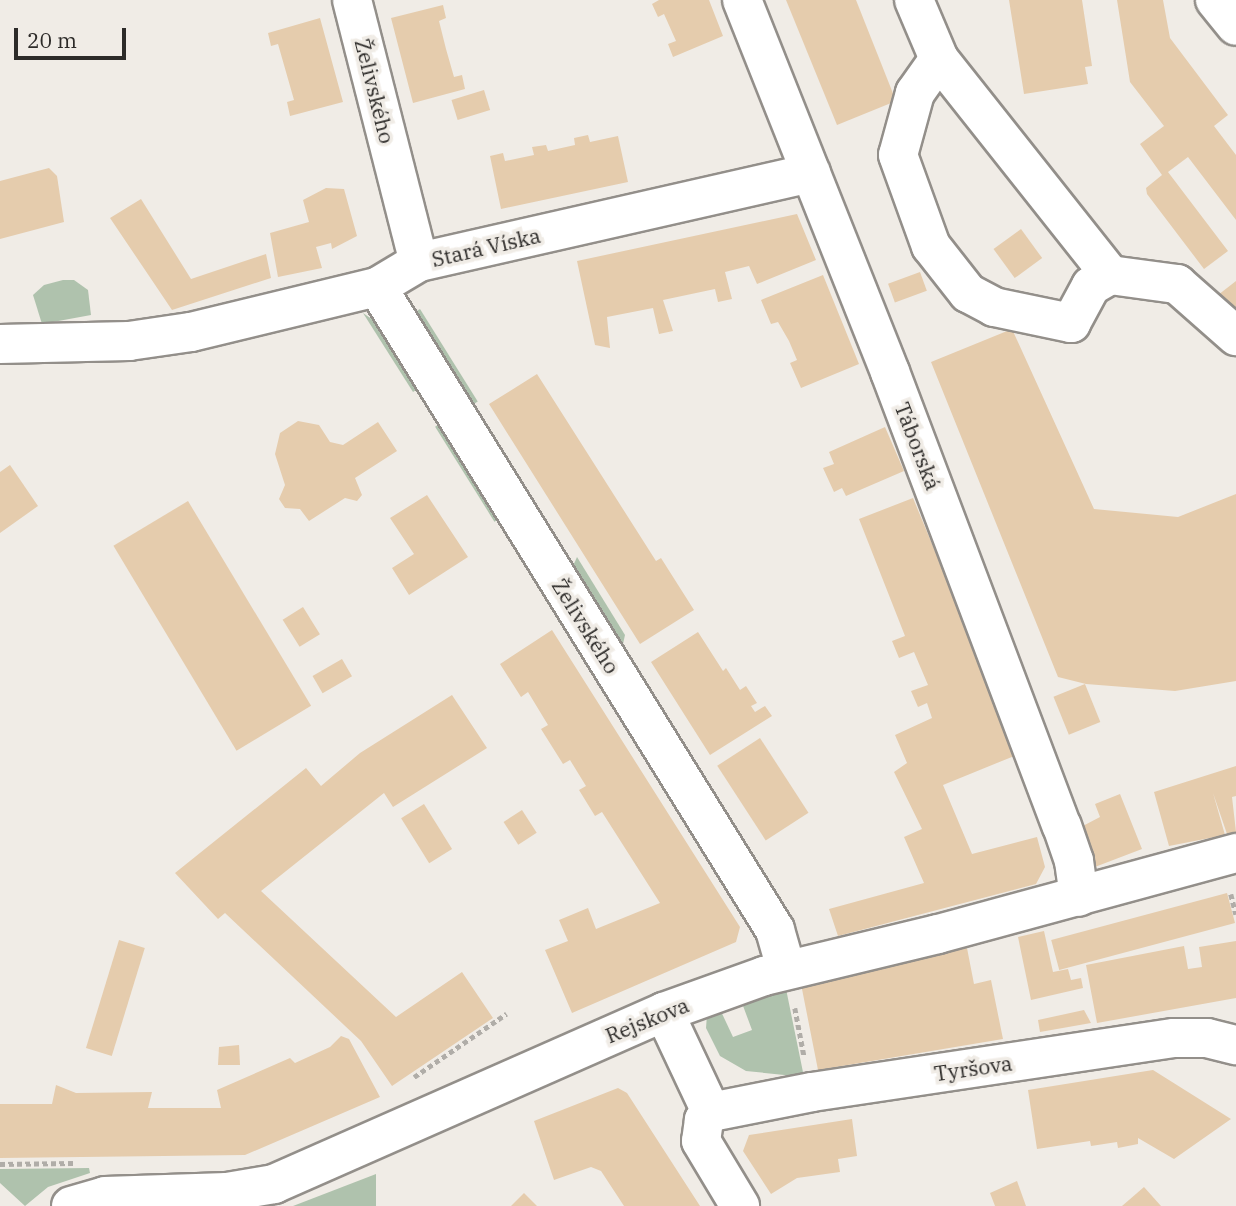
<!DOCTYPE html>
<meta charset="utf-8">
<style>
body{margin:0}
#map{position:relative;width:1236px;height:1206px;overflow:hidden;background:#f0ece6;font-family:"IBM Plex Serif",serif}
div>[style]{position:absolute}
.green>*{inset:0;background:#afc2ad;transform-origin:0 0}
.building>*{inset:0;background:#e5ccad;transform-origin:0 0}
.path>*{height:4.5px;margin-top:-2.25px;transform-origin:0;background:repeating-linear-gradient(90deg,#b0ada8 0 5px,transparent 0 8.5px)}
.roads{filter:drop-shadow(2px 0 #938f8a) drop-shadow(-2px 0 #938f8a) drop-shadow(0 2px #938f8a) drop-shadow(0 -2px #938f8a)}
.minor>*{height:38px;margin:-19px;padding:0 19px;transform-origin:19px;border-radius:19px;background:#fff}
span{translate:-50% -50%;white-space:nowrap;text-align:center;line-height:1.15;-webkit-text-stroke:7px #f0ece6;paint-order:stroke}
.street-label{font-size:21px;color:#2d2b29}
.scale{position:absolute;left:14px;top:28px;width:112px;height:32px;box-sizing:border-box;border:4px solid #2d2b29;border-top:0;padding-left:9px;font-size:21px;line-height:24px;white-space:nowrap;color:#2d2b29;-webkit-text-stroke:5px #f0ece6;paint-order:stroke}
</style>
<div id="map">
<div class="green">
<i style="clip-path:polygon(63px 280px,74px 280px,88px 290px,91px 315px,42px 324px,33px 295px,44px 285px)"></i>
<i style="left:420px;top:309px;width:109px;height:8px;rotate:58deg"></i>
<i style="clip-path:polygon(363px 313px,376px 322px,419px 388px,413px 392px)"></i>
<i style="left:441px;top:423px;width:112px;height:7px;rotate:58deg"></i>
<i style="clip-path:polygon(577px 557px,625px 635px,623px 644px,573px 566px)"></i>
<i style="clip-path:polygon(784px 979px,804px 1077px,746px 1071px,720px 1056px,706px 1028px,707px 1015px,718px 1005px,733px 1037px,752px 1030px,739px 995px)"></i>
<i style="clip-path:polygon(89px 1168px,90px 1173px,48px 1187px,25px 1206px,0 1183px,0 1169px)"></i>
<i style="clip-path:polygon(376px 1174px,376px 1206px,293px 1206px)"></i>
</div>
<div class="building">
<i style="clip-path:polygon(659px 0,709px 0,723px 36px,673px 57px,668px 44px,676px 41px,664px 14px,658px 17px,652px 4px)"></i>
<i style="clip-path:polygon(786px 0,856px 0,896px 101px,837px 125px)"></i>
<i style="clip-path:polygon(1009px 0,1082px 0,1092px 66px,1085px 67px,1088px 84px,1024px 94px)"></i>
<i style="clip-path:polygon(1117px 0,1163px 0,1170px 38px,1228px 115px,1214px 126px,1236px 155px,1236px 220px,1188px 157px,1168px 172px,1228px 251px,1204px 269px,1147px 194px,1146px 188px,1162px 175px,1140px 144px,1164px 126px,1130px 82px)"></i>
<i style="clip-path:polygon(443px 5px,446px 18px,439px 21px,446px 49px,454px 77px,462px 75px,465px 89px,413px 103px,391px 18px)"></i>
<i style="clip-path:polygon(320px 18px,343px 102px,290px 116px,287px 102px,294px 100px,278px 44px,271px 46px,268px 33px)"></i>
<i style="left:484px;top:90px;width:21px;height:34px;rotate:73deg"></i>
<i style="clip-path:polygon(588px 135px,590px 142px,618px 136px,628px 182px,501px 209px,490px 156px,503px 153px,505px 161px,534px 155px,532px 147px,546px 145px,548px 151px,575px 145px,574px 138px)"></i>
<i style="clip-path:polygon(49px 168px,57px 176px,64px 222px,0 239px,0 181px)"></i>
<i style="clip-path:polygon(326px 188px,344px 189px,357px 236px,332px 249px,331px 243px,316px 247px,322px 268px,278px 277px,270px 233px,309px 222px,303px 200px)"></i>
<i style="clip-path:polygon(141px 199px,191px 279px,266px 254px,271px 278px,172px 310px,110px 218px)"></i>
<i style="clip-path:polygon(797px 214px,816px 260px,757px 284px,749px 266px,725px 272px,732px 299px,718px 302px,715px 289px,663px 300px,673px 331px,659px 334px,653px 308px,607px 317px,610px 348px,595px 345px,577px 261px)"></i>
<i style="left:1021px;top:229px;width:36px;height:34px;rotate:54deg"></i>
<i style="left:920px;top:272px;width:20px;height:34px;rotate:70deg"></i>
<i style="clip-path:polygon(823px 275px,859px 364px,801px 388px,790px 363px,797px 360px,789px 341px,778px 322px,771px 324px,761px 300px)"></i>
<i style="clip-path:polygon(1236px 281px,1236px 319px,1218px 295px)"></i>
<i style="clip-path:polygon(1012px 329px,1094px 509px,1178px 517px,1236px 494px,1236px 681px,1175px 691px,1086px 684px,1058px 677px,931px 362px)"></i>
<i style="clip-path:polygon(537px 374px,656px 561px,661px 558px,694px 610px,640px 644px,489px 404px)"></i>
<i style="clip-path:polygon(298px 421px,319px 425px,330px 442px,343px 445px,378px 422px,397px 451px,355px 478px,362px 495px,357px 501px,345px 498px,309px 521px,300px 509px,285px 508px,279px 499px,285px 485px,275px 454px,280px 433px)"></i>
<i style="clip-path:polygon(885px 427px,904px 471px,846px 496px,842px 488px,834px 492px,823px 468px,834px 464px,829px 452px)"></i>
<i style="clip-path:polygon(10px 465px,38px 506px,0 533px,0 472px)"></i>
<i style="clip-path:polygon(427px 495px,468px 557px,409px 595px,392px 568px,414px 554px,390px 518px)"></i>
<i style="clip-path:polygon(913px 498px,1019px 754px,943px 785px,972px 854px,1037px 837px,1045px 867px,1036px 884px,838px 936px,829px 909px,924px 883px,904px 837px,922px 829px,894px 772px,907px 763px,895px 735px,932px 718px,927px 703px,918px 707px,911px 691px,928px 685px,914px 652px,899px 658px,892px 641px,905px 636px,859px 519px)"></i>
<i style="left:188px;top:501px;width:239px;height:87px;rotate:59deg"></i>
<i style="left:303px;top:607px;width:32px;height:24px;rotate:58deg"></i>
<i style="clip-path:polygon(552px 630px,740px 927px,736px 942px,572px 1013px,545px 950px,568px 941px,559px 920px,588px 908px,596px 929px,660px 903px,602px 812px,595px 816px,579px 790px,586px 786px,570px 760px,563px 764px,541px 729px,548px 725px,528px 692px,521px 697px,500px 664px)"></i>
<i style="clip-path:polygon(698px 632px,723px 671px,726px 668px,740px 690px,746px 686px,757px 703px,751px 706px,755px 712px,765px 706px,772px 716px,710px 755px,651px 662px)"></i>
<i style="left:342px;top:659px;width:20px;height:34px;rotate:60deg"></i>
<i style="left:1085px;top:684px;width:41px;height:34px;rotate:68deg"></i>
<i style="clip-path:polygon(452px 695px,487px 748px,393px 807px,384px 793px,261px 891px,396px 1017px,462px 972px,493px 1018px,392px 1086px,361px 1041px,225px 913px,218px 919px,175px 873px,306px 768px,321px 786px,360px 753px)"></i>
<i style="left:760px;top:738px;width:89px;height:51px;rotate:57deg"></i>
<i style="clip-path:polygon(1236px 766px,1236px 796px,1232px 797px,1236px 832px,1227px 834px,1213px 793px,1225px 835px,1169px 846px,1154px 792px)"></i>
<i style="clip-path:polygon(1120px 794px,1142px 849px,1087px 870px,1079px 828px,1100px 817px,1095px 804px)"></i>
<i style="left:424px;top:804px;width:53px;height:27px;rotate:58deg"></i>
<i style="left:522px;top:810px;width:27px;height:22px;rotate:57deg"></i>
<i style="left:1227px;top:893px;width:31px;height:182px;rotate:75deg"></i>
<i style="clip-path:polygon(1044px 931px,1053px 972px,1068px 969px,1071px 980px,1081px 978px,1083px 988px,1031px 1000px,1018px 937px)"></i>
<i style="left:119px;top:940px;width:27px;height:113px;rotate:17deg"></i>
<i style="clip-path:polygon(1236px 941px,1236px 998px,1097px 1023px,1086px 965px,1184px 946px,1188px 969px,1202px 967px,1199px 947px)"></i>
<i style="clip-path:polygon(967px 948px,974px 984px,991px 980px,1003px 1039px,818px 1070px,801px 984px)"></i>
<i style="clip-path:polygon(1084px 1010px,1091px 1023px,1040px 1032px,1038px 1020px)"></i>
<i style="clip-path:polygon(341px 1036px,349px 1039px,380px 1097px,245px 1155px,0 1158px,0 1104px,52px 1104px,56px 1085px,76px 1093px,152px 1092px,148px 1108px,221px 1108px,217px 1090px,290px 1058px,295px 1063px,330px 1047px)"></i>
<i style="clip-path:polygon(239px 1045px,240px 1065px,218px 1065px,219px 1047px)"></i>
<i style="clip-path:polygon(1153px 1070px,1231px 1119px,1174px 1159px,1138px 1138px,1138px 1144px,1118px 1148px,1117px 1142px,1091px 1146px,1090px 1141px,1037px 1149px,1028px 1090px)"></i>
<i style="clip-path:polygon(618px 1088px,627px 1093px,700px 1206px,624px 1206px,601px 1171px,591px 1167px,554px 1180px,534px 1121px)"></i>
<i style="clip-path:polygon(852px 1119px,857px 1156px,838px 1159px,840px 1172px,797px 1178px,771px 1194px,743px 1151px,749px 1135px)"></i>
<i style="clip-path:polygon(1017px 1181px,1026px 1206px,995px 1206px,990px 1193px)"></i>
<i style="clip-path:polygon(1144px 1187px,1161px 1206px,1122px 1206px)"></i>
<i style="clip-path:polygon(524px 1193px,537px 1206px,511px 1206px)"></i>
</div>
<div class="path">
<i style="left:1231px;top:894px;width:21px;rotate:76deg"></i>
<i style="left:795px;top:1008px;width:48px;rotate:79.2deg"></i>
<i style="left:414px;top:1077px;width:112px;rotate:-34.4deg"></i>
<i style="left:0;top:1164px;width:73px;rotate:-0.8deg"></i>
</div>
<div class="roads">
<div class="minor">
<i style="left:352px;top:0;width:270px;rotate:75.7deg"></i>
<i style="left:742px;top:0;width:400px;rotate:68.3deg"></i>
<i style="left:890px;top:372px;width:485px;rotate:69.3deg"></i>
<i style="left:1062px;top:826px;width:37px;rotate:71deg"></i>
<i style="left:1074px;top:861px;width:36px;rotate:82deg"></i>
<i style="left:914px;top:0;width:64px;rotate:67deg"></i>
<i style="left:939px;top:59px;width:275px;rotate:51.6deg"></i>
<i style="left:1110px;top:275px;width:68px;rotate:7.7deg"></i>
<i style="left:1177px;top:284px;width:79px;rotate:41.4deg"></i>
<i style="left:1215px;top:0;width:33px;rotate:51deg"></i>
<i style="left:939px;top:59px;width:42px;rotate:125.2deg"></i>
<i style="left:915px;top:93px;width:64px;rotate:105.3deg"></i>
<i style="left:898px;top:155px;width:97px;rotate:70.1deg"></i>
<i style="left:931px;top:246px;width:60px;rotate:51.8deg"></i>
<i style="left:968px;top:293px;width:30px;rotate:28deg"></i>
<i style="left:994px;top:307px;width:79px;rotate:11.7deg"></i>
<i style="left:1071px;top:323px;width:42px;rotate:-61.6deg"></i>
<i style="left:1091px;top:286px;width:22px;rotate:-30deg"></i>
<i style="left:377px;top:287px;width:756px;rotate:58.24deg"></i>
<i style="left:775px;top:930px;width:40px;rotate:74deg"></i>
<i style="left:0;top:344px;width:129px;rotate:-1.3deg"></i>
<i style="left:129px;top:341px;width:63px;rotate:-8.3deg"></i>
<i style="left:191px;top:332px;width:191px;rotate:-13.6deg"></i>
<i style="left:377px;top:287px;width:49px;rotate:-30.8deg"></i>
<i style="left:419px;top:262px;width:402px;rotate:-12.8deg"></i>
<i style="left:664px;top:1012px;width:110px;rotate:64.8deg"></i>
<i style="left:711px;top:1112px;width:11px;rotate:131deg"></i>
<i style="left:704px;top:1120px;width:21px;rotate:98deg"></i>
<i style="left:701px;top:1141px;width:76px;rotate:59deg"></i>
<i style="left:711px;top:1112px;width:103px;rotate:-11.2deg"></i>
<i style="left:812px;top:1092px;width:366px;rotate:-8.5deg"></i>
<i style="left:1174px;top:1038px;width:33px"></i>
<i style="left:1207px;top:1038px;width:30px;rotate:14deg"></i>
<i style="left:71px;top:1206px;width:35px;rotate:-16deg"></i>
<i style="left:105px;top:1196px;width:122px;rotate:-1.9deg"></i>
<i style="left:227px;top:1192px;width:48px;rotate:-9.7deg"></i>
<i style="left:274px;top:1184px;width:426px;rotate:-23.8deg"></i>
<i style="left:664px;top:1012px;width:106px;rotate:-19.8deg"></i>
<i style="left:764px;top:976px;width:179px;rotate:-13.6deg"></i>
<i style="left:938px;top:934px;width:309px;rotate:-15.2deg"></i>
</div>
</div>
<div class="street-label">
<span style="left:375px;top:91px;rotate:76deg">Želivského</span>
<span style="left:486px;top:247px;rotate:-13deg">Stará Víska</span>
<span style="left:918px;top:446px;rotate:69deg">Táborská</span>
<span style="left:586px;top:626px;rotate:58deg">Želivského</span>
<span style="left:647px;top:1020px;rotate:-22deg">Rejskova</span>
<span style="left:973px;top:1068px;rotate:-8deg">Tyršova</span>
</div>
<div class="scale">20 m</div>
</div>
